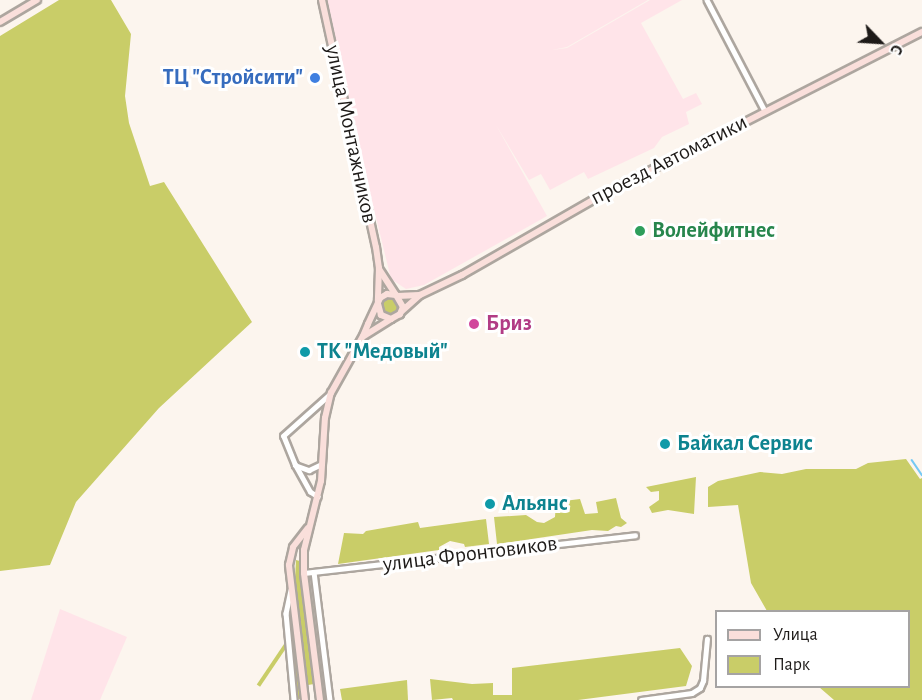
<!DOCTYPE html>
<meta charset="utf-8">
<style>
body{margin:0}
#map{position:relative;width:922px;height:700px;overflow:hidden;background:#fcf5ee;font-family:"Alegreya Sans",sans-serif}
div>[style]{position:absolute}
.industrial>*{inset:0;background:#ffe4e9}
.green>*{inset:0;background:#c9cd68;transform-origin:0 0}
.round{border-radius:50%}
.stream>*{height:1.5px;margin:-0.75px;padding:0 0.75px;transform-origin:0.75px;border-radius:0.75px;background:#75c9f4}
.roads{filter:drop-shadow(2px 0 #ada69f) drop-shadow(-2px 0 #ada69f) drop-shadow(0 2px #ada69f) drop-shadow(0 -2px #ada69f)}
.minor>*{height:4.5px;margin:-2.25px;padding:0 2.25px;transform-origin:2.25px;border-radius:2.25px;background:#fff}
.major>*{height:6px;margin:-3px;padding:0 3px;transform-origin:3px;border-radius:3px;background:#fadfdb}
.dots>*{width:16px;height:16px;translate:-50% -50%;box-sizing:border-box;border:3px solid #fff;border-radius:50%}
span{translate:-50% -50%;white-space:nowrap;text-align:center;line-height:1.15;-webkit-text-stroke:6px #fff;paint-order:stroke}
.shop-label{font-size:22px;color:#366cbe;font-weight:700}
.right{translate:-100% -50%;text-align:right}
.street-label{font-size:22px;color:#1d1a18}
.leisure-label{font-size:22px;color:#27864d;font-weight:700}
.left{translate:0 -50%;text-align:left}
.hotel-label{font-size:22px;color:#b23c85;font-weight:700}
.culture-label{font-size:22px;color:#0d838f;font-weight:700}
.legend{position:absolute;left:715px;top:610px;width:195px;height:78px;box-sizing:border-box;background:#fff;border:2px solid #a5a3a3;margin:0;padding:8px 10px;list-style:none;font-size:18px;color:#1d1a18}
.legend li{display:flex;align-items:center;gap:12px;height:30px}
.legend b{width:30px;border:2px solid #a5a3a3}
.north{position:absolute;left:850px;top:12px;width:60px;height:60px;-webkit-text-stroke:4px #fff;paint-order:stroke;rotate:115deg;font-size:16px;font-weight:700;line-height:24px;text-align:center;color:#1d1a18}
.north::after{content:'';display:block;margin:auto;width:21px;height:27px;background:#1d1a18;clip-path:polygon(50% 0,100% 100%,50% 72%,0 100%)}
</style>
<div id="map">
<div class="industrial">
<i style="clip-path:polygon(323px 0,648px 0,567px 47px,552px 50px,567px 48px,650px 0,682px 0,641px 23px,683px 99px,696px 93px,702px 104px,686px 112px,689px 124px,662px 137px,654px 148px,588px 179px,584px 172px,550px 190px,541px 174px,529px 180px,496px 125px,547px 216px,424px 285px,406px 289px,391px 279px)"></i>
<i style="clip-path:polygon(60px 609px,127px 637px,100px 700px,31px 700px)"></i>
</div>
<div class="green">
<i style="clip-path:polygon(59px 0,111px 0,131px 34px,125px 96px,129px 123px,150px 186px,164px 182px,252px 322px,159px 408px,76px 502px,50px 565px,0 571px,0 36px)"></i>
<i class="round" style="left:381px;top:297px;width:18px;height:18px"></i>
<i style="clip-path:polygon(906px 459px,920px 479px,922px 478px,922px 700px,834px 700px,819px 687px,908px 686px,908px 612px,767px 611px,751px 583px,738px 505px,708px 507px,708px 487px,718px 481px,760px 472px,782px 474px,806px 469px,856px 469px,868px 463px)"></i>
<i style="clip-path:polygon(696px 477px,694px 514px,668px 510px,652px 513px,649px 507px,659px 500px,659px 491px,651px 492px,646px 487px)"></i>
<i style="clip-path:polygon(616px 498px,621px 518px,627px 523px,621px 527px,616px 526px,608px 531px,592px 530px,497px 544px,494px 517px,526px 515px,537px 522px,544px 523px,555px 517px,556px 502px,580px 499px,585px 514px,598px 513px,596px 502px)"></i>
<i style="clip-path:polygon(486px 519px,489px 544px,465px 547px,464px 544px,450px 541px,439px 547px,439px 550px,338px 564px,344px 533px,363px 534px,366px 531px,418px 522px,420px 528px)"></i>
<i style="clip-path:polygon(296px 560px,300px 561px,314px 684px,308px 685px,295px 579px)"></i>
<i style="clip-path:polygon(290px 602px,302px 700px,297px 698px,290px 631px)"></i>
<i style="left:311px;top:604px;width:4px;height:97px;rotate:34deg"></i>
<i style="clip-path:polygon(680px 648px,692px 666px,686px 686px,578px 700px,453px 700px,452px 698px,432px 700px,430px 679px,472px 684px,493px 683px,493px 695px,512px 695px,512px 668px)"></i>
<i style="clip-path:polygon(407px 680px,408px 700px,342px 700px,340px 689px)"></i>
</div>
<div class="stream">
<i style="left:912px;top:460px;width:18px;rotate:56deg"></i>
</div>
<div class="roads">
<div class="minor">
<i style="left:707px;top:0;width:125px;rotate:62.4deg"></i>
<i style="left:295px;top:465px;width:15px;rotate:20deg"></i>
<i style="left:309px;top:470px;width:14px;rotate:-25deg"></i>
<i style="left:318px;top:497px;width:9px;rotate:-148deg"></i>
<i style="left:310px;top:492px;width:31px;rotate:-119deg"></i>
<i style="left:295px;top:465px;width:31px;rotate:-112deg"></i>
<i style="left:283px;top:436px;width:63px;rotate:-41.8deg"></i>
<i style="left:314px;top:572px;width:129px;rotate:82.9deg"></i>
<i style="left:304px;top:573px;width:333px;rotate:-6.5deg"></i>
<i style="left:291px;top:590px;width:24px;rotate:102deg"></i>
<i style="left:286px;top:613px;width:87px;rotate:84.7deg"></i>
<i style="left:641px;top:700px;width:51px;rotate:-7.8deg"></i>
<i style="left:692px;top:693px;width:9px;rotate:-32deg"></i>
<i style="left:700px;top:688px;width:8px;rotate:-67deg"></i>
<i style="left:703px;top:681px;width:42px;rotate:-84.6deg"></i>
</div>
<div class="major">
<i style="left:322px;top:0;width:253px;rotate:77.7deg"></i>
<i style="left:376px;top:247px;width:21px;rotate:82deg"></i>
<i style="left:379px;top:268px;width:33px;rotate:92deg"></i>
<i style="left:0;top:22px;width:43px;rotate:-30.7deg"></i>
<i style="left:379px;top:269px;width:31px;rotate:57deg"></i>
<i style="left:398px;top:296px;width:21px;rotate:-3deg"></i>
<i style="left:402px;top:311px;width:24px;rotate:-42deg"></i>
<i style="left:420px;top:295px;width:47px;rotate:-25.5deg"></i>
<i style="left:462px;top:275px;width:157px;rotate:-29.8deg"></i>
<i style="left:598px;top:197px;width:364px;rotate:-27deg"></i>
<i style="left:364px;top:336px;width:32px;rotate:-32deg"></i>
<i style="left:305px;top:700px;width:136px;rotate:-96.8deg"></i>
<i style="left:289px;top:565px;width:18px;rotate:-77deg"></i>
<i style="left:293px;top:547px;width:24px;rotate:-52deg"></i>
<i style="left:320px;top:700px;width:128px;rotate:-97.2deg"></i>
<i style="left:304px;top:573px;width:23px;rotate:-90deg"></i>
<i style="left:304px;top:550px;width:71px;rotate:-76.2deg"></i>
<i style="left:321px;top:481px;width:63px;rotate:-86.4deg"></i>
<i style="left:325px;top:418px;width:26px;rotate:-77deg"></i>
<i style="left:331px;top:393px;width:65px;rotate:-60.7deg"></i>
<i style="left:363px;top:336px;width:13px;rotate:-67deg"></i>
<i style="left:368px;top:324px;width:29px;rotate:-65deg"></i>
<i style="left:380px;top:298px;width:8px;rotate:-30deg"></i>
<i style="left:387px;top:294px;width:9px;rotate:6deg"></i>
<i style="left:396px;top:295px;width:14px;rotate:60deg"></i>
<i style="left:403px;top:307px;width:8px;rotate:113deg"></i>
<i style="left:400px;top:314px;width:10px;rotate:151deg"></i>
<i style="left:391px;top:319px;width:11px;rotate:-158deg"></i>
<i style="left:381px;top:315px;width:11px;rotate:-105deg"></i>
</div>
</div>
<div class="dots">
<i style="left:315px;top:78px;background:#3f7fe0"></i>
<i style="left:640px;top:231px;background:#2e9e5b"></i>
<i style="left:474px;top:324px;background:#d1479c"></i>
<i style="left:305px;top:352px;background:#0f9aa8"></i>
<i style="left:665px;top:444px;background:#0f9aa8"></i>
<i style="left:490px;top:504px;background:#0f9aa8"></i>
</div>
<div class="shop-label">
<span class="right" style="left:303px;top:78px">ТЦ "Стройсити"</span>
</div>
<div class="street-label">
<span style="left:351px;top:134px;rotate:78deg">улица Монтажников</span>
<span style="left:669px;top:160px;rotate:-27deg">проезд Автоматики</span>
<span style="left:470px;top:554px;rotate:-7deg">улица Фронтовиков</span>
</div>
<div class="leisure-label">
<span class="left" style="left:652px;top:231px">Волейфитнес</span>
</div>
<div class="hotel-label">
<span class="left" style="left:486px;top:324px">Бриз</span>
</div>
<div class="culture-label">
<span class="left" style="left:317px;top:352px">ТК "Медовый"</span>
<span class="left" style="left:677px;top:444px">Байкал Сервис</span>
<span class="left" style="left:502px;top:504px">Альянс</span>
</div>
<ul class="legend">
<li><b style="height:8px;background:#fadfdb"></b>Улица</li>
<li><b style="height:16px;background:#c9cd68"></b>Парк</li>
</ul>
<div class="north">С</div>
</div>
